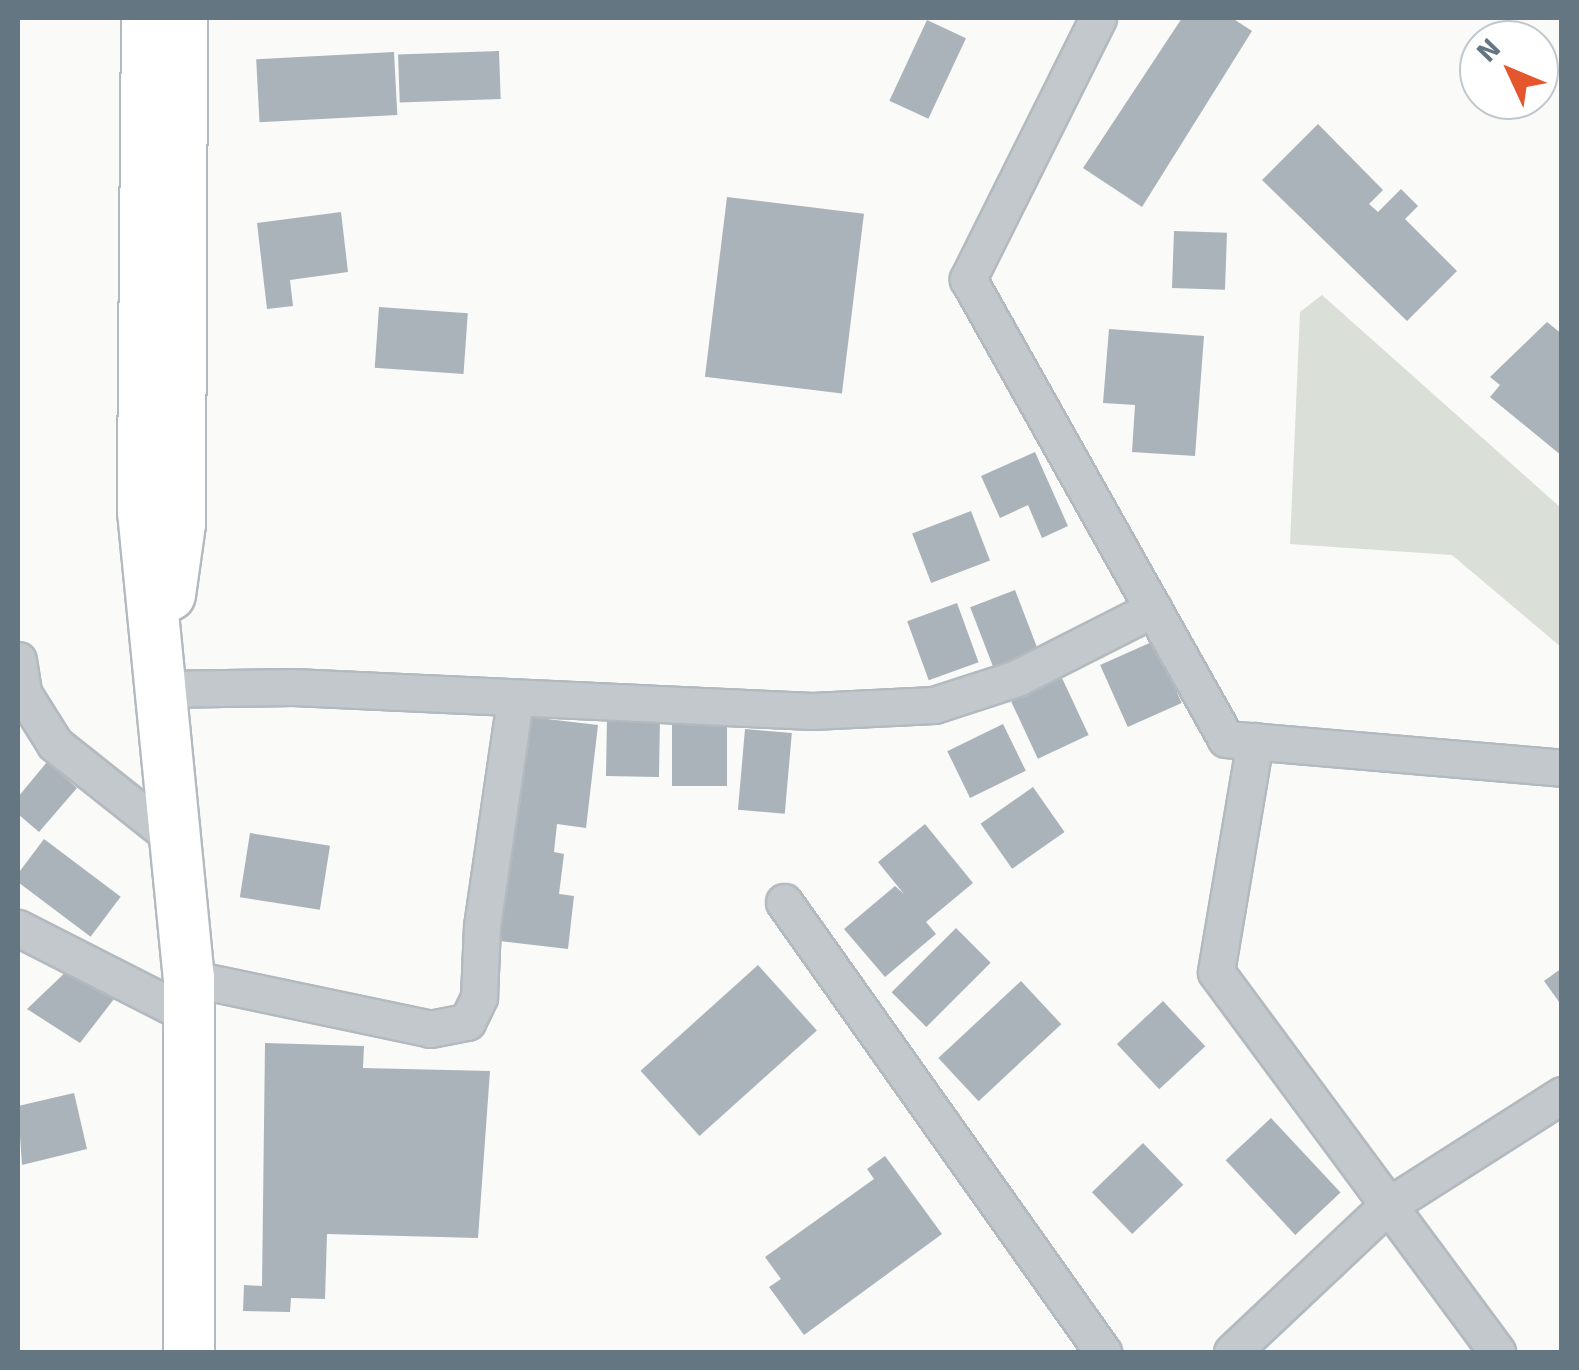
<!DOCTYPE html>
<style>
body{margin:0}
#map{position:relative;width:1579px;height:1370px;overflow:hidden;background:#fafaf8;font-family:Signika,sans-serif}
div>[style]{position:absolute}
.green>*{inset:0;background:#dadfd7}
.building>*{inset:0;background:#aab3b9;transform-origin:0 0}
.roads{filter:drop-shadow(2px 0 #b3babf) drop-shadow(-2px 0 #b3babf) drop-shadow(0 2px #b3babf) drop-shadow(0 -2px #b3babf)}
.minor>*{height:35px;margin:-17.5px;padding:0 17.5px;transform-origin:17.5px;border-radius:17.5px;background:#c3c8cc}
.secondary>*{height:50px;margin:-25px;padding:0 25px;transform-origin:25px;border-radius:25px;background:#fff}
span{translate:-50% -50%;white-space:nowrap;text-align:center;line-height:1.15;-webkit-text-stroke:10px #fff;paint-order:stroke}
.frame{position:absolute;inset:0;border:20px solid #657683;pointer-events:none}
.north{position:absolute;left:1459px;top:20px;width:100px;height:100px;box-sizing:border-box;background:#fff;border:2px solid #c1c8cd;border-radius:50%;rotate:314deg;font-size:28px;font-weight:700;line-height:40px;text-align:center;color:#657683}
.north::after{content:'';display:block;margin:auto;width:35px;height:45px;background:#e4572e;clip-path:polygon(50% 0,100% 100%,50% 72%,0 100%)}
</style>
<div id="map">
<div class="green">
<i style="clip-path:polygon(1322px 295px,1561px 508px,1561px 647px,1452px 555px,1290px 544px,1300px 312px)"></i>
</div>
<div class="building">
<i style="clip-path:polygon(1182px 18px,1232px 18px,1252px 31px,1142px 207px,1083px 168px)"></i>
<i style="left:927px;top:20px;width:43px;height:89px;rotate:25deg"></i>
<i style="left:499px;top:51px;width:48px;height:101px;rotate:88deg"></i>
<i style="left:394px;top:52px;width:63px;height:138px;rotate:87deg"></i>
<i style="clip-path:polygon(1318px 124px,1383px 190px,1369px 204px,1378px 212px,1401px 189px,1418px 206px,1405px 219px,1457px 271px,1407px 321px,1262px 180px)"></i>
<i style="left:727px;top:197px;width:138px;height:181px;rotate:7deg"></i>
<i style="clip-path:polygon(341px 212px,348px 272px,290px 280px,293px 306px,267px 309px,257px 223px)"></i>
<i style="left:1174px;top:231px;width:53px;height:57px;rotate:2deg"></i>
<i style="left:379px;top:307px;width:89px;height:61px;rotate:4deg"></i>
<i style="clip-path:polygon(1547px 322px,1562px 334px,1562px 456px,1490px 397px,1500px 385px,1490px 377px)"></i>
<i style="clip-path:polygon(1109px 329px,1204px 336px,1195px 456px,1132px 452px,1135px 405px,1103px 403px)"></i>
<i style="clip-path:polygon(1035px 452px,1068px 526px,1042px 538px,1028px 505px,1000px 518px,981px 476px)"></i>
<i style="left:971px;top:511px;width:53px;height:63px;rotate:69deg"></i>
<i style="left:1015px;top:590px;width:66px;height:48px;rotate:69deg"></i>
<i style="left:957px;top:603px;width:63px;height:53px;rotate:70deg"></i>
<i style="left:1154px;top:641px;width:68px;height:59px;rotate:66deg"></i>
<i style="left:1062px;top:678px;width:63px;height:56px;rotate:65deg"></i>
<i style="clip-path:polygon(530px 717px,598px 725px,586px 828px,557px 824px,554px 852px,564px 854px,559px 894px,574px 896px,568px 949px,491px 940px)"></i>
<i style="left:607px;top:717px;width:53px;height:59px;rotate:1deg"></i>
<i style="left:672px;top:722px;width:55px;height:64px"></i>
<i style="left:1003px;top:724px;width:52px;height:62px;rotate:64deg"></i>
<i style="left:745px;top:729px;width:47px;height:81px;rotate:5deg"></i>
<i style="clip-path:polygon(47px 762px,77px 788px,39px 832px,18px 814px,18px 797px)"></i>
<i style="left:1033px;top:787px;width:55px;height:64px;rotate:55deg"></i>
<i style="clip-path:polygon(925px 824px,973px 883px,926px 922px,936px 934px,885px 977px,844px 929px,895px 886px,904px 894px,878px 862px)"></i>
<i style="left:250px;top:833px;width:81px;height:65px;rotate:9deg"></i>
<i style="left:44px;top:839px;width:96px;height:50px;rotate:37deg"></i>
<i style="left:956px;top:928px;width:49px;height:91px;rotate:45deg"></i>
<i style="left:758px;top:965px;width:88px;height:158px;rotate:48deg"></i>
<i style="clip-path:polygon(72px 966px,114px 999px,80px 1043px,27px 1009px)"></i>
<i style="clip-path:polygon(1562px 968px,1562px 1006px,1544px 981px)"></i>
<i style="left:1021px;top:981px;width:59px;height:113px;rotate:47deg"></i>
<i style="left:1163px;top:1001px;width:62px;height:63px;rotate:47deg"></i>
<i style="clip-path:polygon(265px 1043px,364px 1046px,363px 1068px,490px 1071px,478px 1238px,327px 1234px,325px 1299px,291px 1298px,290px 1312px,243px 1311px,244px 1285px,262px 1286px)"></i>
<i style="clip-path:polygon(74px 1093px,87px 1149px,22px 1165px,18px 1106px)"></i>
<i style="left:1271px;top:1118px;width:102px;height:62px;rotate:47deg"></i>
<i style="left:1143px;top:1143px;width:58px;height:71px;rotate:46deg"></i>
<i style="clip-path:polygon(885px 1156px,942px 1234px,804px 1335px,769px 1287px,781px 1279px,765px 1257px,874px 1179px,867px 1169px)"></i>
</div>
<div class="roads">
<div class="minor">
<i style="left:1098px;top:18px;width:292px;rotate:116.5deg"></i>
<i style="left:968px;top:279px;width:527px;rotate:60.71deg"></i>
<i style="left:1226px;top:739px;width:337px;rotate:4.9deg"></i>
<i style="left:18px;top:660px;width:33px;rotate:81deg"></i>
<i style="left:23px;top:693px;width:60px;rotate:57.9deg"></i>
<i style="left:55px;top:744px;width:151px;rotate:38.5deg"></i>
<i style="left:157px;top:689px;width:136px;rotate:-0.8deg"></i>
<i style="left:293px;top:687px;width:520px;rotate:2.65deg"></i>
<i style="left:812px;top:711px;width:122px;rotate:-2.8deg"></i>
<i style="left:934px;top:705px;width:87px;rotate:-18deg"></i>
<i style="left:1017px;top:678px;width:153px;rotate:-26.9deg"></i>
<i style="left:1255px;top:741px;width:234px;rotate:99.6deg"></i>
<i style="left:1216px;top:972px;width:473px;rotate:53.5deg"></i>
<i style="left:784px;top:902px;width:552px;rotate:54.67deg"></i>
<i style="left:18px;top:928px;width:192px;rotate:27deg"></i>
<i style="left:189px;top:978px;width:246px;rotate:11.9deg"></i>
<i style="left:430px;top:1029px;width:38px;rotate:-11deg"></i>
<i style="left:467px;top:1022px;width:28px;rotate:-64deg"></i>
<i style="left:479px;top:997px;width:71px;rotate:-87.6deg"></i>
<i style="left:482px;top:926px;width:229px;rotate:-81.7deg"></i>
<i style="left:1232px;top:1352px;width:212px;rotate:-43.3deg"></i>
<i style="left:1386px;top:1207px;width:209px;rotate:-32.5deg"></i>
</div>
<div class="secondary">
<i style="left:147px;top:18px;width:493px;rotate:90.5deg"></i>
<i style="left:143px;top:511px;width:469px;rotate:84.4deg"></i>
<i style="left:189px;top:978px;width:374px;rotate:90deg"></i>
<i style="left:170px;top:595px;width:72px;rotate:-82deg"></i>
<i style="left:180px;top:524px;width:506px;rotate:-89.77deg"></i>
</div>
</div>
<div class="frame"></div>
<div class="north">N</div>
</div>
